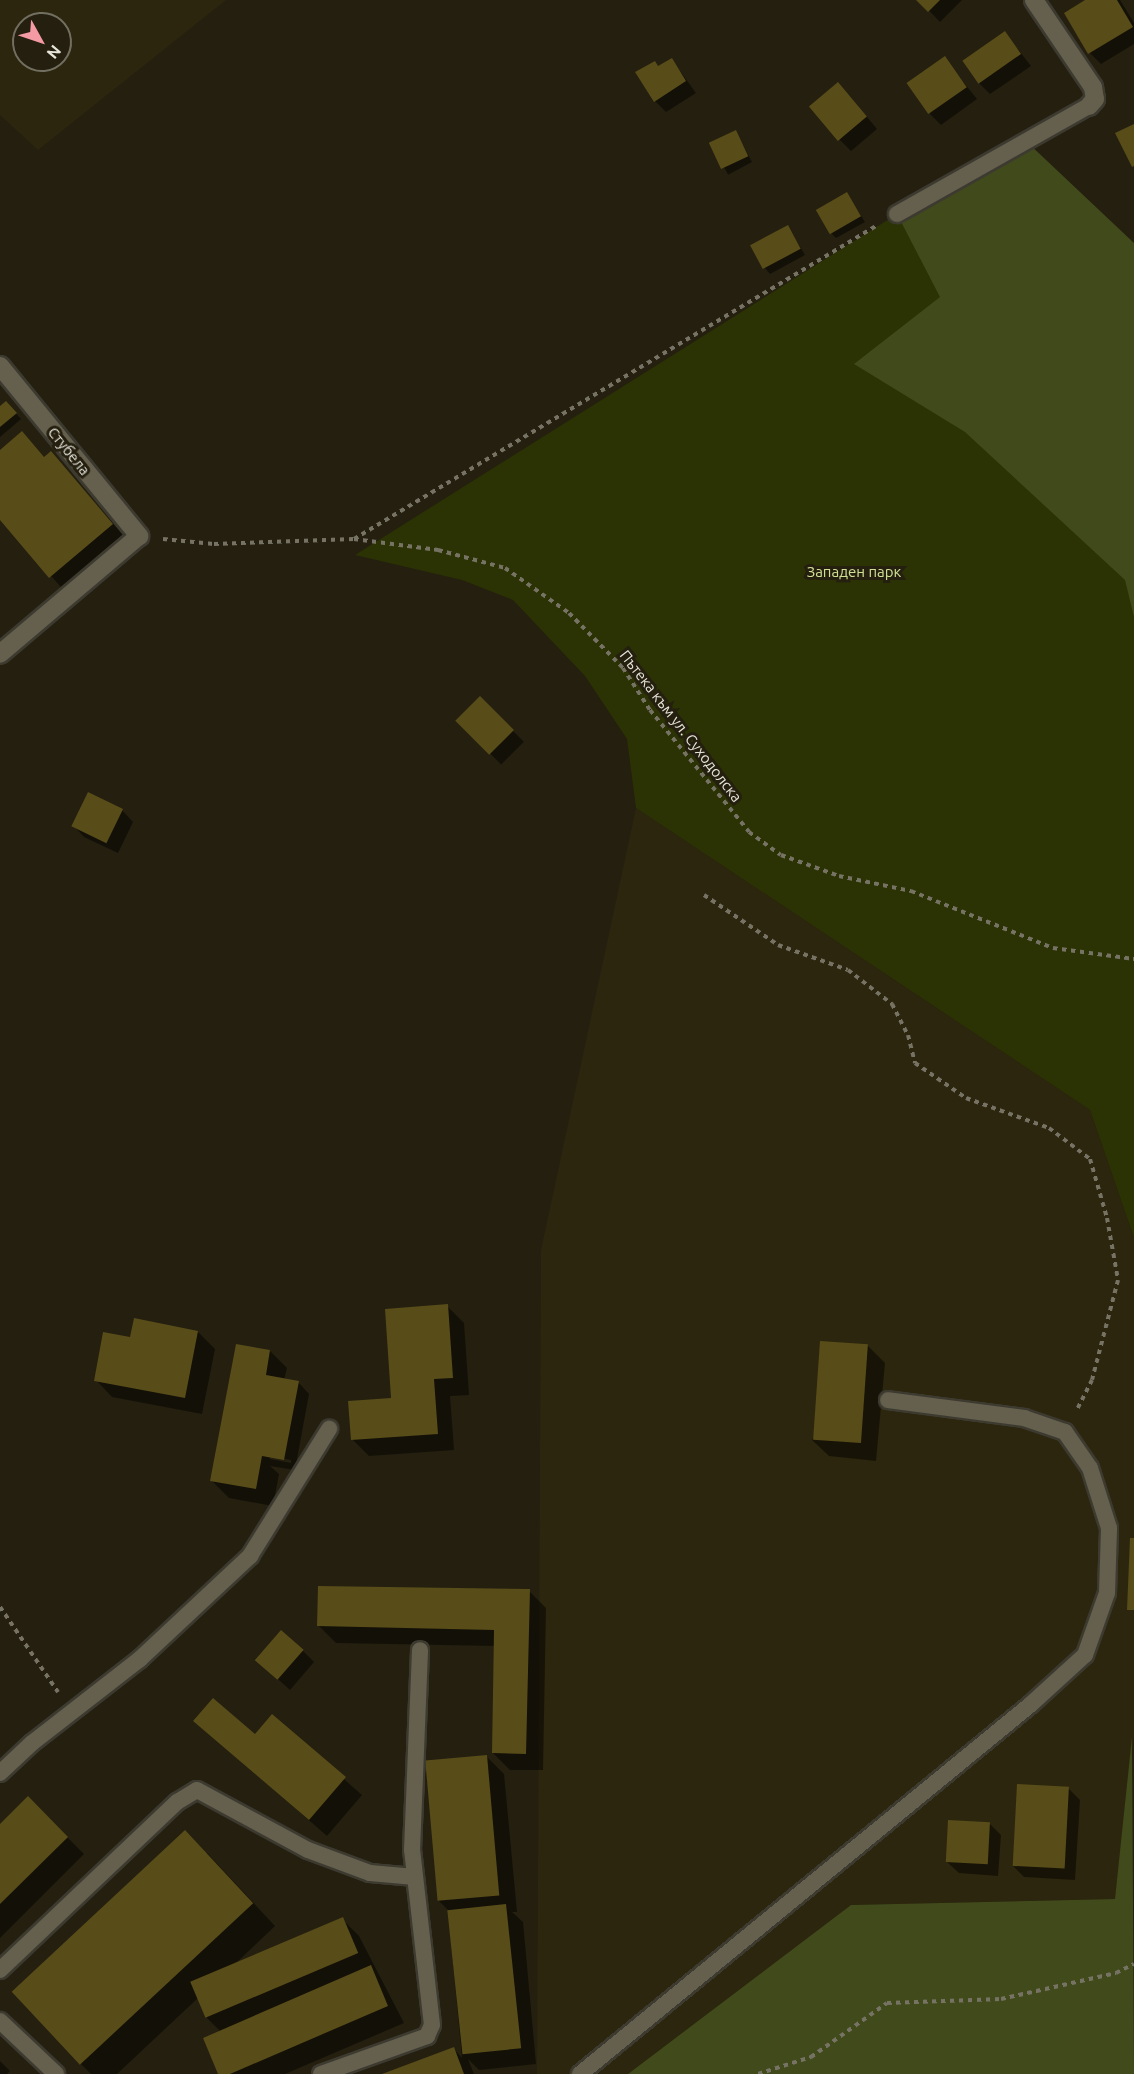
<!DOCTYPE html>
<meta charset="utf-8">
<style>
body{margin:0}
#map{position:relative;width:1134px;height:2074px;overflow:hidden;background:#241f0f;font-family:Ubuntu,sans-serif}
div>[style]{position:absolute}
.built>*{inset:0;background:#2c260e}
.green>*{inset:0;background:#2b3204}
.forest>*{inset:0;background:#414a1b}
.shadow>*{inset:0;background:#0007;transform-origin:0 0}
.building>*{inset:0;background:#584c19;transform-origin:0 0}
.path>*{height:4px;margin-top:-2px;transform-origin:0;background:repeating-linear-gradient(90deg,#767264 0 4.5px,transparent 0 9px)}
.roads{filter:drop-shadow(2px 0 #3d3a30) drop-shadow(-2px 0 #3d3a30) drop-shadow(0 2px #3d3a30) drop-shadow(0 -2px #3d3a30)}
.lane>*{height:16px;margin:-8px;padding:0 8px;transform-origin:8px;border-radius:8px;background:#65604d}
.street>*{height:18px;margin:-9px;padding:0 9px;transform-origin:9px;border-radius:9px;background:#65604d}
span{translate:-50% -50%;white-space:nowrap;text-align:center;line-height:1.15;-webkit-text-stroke:6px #241f0f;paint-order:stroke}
.street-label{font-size:15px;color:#e8e6db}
.park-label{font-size:15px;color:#d0e094}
.north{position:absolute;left:12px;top:12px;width:60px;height:60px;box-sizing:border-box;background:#241f0f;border:2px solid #726f61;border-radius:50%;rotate:130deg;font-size:16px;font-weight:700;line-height:24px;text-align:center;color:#e8e6db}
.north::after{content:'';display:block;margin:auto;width:21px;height:27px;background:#f49aa4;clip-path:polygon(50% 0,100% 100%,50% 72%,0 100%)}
</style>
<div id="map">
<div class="built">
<i style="clip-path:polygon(evenodd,0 0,226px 0,38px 150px,0 115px,0 0,24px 24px,60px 24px,60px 60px,24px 60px,24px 24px)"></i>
<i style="clip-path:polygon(636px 808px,1090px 1110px,1134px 1238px,1134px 1737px,1115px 1899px,851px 1905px,628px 2074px,537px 2074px,541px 1250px)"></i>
</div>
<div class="green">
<i style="clip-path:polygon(897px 214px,1134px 243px,1134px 1238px,1090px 1110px,636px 808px,627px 739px,585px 676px,513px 600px,462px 580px,355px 555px)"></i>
</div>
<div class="forest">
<i style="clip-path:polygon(1026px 141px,1134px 243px,1134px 617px,1125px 580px,965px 432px,854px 364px,940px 297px,897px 214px)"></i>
<i style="clip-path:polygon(1132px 1737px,1134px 2074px,628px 2074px,851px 1905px,1115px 1899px)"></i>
</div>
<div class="shadow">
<i style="clip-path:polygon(919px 0,962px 0,940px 22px)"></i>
<i style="clip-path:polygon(1088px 0,1120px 0,1134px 23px,1134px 44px,1101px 64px,1090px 53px)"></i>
<i style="clip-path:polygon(1005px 33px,1031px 66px,990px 94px,979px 83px)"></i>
<i style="clip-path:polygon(944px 58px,977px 99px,941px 125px,930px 114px)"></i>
<i style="clip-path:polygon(672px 60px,696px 93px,666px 112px,655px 101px,659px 67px)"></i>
<i style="clip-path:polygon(849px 95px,877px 129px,851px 151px,840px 140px)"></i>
<i style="left:736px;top:132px;width:34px;height:27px;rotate:62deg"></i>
<i style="clip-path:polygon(847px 194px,865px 222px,836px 238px,831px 233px)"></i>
<i style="clip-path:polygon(788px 227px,805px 255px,770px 274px,765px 268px)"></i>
<i style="clip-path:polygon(0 408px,11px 408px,21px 419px,0 437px)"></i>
<i style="clip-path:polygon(0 452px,45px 459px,51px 453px,129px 542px,67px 594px,0 518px)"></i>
<i style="left:480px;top:698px;width:62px;height:32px;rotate:45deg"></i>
<i style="clip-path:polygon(122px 810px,133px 822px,118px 853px,84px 837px,73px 825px)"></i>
<i style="clip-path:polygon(447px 1306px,464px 1323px,469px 1395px,450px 1396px,454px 1450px,369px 1456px,352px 1439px,393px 1400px)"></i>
<i style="clip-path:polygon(198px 1332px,215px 1349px,202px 1414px,112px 1397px,96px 1380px,131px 1339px)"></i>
<i style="clip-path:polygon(868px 1346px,885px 1363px,876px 1461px,829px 1456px,812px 1440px)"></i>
<i style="clip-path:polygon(evenodd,270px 1351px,287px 1368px,284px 1380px,298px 1382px,309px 1394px,295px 1470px,270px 1466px,279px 1474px,273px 1506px,229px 1498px,212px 1481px,270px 1351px,270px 1456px,291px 1460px,291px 1463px,270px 1459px,270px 1456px)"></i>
<i style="clip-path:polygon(529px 1591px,546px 1608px,543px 1770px,510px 1770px,493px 1753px,496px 1646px,336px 1643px,319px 1626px)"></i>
<i style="clip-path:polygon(303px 1651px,314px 1662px,290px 1690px,269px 1671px)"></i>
<i style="clip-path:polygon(272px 1716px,362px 1795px,327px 1836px,195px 1721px,255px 1736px)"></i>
<i style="clip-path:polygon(487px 1757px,504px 1774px,517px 1912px,512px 1912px,523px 1922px,536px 2064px,479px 2070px,468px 2059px,474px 2074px,386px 2074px,454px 2049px,462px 2058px,448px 1910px,439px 1901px)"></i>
<i style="clip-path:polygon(1069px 1789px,1080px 1800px,1075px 1880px,1024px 1877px,1013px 1866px)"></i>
<i style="clip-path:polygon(28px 1798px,84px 1854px,0 1938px,0 1826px)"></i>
<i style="clip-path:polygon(990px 1824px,1001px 1835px,998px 1876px,959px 1873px,947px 1862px)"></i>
<i style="clip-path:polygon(207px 1853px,275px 1926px,233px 1966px,342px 1919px,359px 1936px,404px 2023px,285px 2074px,220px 2074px,221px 2032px,207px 2018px,198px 1998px,117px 2074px,91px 2074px,81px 2064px)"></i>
<i style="clip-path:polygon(0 2061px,10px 2071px,7px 2074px,0 2074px)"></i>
</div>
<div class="building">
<i style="clip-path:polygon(916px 0,940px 0,928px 12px)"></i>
<i style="clip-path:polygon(1085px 0,1117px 0,1133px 27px,1088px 54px,1064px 13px)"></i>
<i style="left:1005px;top:31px;width:28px;height:52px;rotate:55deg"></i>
<i style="left:945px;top:56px;width:38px;height:47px;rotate:55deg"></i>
<i style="clip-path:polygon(672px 58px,686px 81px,654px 102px,635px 72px,655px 61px,658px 66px)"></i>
<i style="left:838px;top:82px;width:45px;height:38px;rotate:50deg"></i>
<i style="clip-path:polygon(1134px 124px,1134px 166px,1132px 167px,1115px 133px)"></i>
<i style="left:736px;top:130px;width:29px;height:30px;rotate:65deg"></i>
<i style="left:847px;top:192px;width:28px;height:36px;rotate:60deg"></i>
<i style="left:788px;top:225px;width:27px;height:43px;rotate:62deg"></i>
<i style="clip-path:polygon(6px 401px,17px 413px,0 427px,0 406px)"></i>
<i style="clip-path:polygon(22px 431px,44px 457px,51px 451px,113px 524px,49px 578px,0 520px,0 450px)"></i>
<i style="left:480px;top:696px;width:48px;height:35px;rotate:45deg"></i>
<i style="left:88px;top:792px;width:39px;height:38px;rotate:26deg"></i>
<i style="clip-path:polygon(448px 1304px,453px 1378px,434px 1379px,438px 1434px,351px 1440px,348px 1401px,391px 1398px,385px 1309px)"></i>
<i style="clip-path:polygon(134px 1318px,198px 1331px,185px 1398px,94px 1381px,103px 1332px,130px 1337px)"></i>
<i style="left:820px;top:1341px;width:48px;height:99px;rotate:4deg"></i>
<i style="clip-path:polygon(236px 1344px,270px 1350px,266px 1375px,299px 1381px,284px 1460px,262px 1456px,256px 1489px,210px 1481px)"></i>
<i style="clip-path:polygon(1130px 1538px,1134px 1538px,1134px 1610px,1127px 1610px)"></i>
<i style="clip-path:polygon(318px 1586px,530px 1589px,526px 1754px,492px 1753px,494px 1630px,317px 1626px)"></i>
<i style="left:281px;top:1630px;width:30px;height:40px;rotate:41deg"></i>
<i style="clip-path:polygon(213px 1698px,255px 1734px,272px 1714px,346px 1777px,309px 1820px,193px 1721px)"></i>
<i style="left:487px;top:1755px;width:141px;height:62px;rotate:85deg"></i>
<i style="left:1017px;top:1784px;width:52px;height:82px;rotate:3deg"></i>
<i style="clip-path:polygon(28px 1796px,68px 1837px,0 1904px,0 1824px)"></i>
<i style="left:948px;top:1820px;width:42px;height:42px;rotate:3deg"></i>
<i style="left:185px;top:1830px;width:100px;height:237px;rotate:47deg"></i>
<i style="left:506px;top:1904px;width:145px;height:59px;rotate:84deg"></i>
<i style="left:343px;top:1917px;width:39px;height:166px;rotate:67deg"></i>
<i style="clip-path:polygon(371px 1965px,388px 2006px,230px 2074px,218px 2074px,203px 2038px)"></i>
<i style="clip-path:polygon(454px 2047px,464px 2074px,382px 2074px)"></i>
</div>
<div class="path">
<i style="left:163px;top:539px;width:51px;rotate:5.6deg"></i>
<i style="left:214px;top:544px;width:140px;rotate:-2deg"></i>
<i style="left:354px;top:539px;width:609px;rotate:-30.95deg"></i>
<i style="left:354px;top:539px;width:85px;rotate:7.5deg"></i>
<i style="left:438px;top:550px;width:69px;rotate:15deg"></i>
<i style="left:505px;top:568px;width:78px;rotate:35.1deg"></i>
<i style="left:569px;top:613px;width:77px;rotate:45.5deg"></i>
<i style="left:623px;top:668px;width:50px;rotate:57.3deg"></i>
<i style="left:650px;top:710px;width:157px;rotate:50.9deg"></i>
<i style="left:749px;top:832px;width:39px;rotate:36deg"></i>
<i style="left:781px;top:855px;width:62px;rotate:19.9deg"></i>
<i style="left:839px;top:876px;width:74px;rotate:11.8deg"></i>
<i style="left:911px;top:891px;width:153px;rotate:21.9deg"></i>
<i style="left:1053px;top:948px;width:82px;rotate:7.7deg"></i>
<i style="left:704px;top:895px;width:89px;rotate:34deg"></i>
<i style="left:778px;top:945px;width:74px;rotate:19.7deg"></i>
<i style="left:848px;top:970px;width:56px;rotate:37.7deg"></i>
<i style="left:892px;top:1004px;width:35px;rotate:63deg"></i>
<i style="left:908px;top:1035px;width:29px;rotate:76deg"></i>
<i style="left:915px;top:1063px;width:62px;rotate:34.5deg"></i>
<i style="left:966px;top:1098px;width:88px;rotate:19.9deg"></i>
<i style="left:1049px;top:1128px;width:51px;rotate:37.1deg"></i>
<i style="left:1090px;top:1159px;width:61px;rotate:73.9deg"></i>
<i style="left:1107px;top:1218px;width:63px;rotate:79.9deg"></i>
<i style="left:1118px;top:1280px;width:103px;rotate:104.6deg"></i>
<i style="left:1092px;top:1380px;width:34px;rotate:117deg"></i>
<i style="left:0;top:1607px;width:103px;rotate:55.7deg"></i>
<i style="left:758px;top:2074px;width:56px;rotate:-17.8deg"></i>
<i style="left:811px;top:2057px;width:93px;rotate:-35.4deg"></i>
<i style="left:887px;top:2003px;width:114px;rotate:-2deg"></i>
<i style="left:1001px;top:1999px;width:118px;rotate:-12.7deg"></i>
<i style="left:1116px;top:1973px;width:20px;rotate:-27deg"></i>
</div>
<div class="roads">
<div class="lane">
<i style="left:897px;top:214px;width:220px;rotate:-29.4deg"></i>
<i style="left:0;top:1773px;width:44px;rotate:-43.2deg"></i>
<i style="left:32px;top:1743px;width:137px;rotate:-37.9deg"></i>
<i style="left:140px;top:1659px;width:151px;rotate:-43.1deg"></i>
<i style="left:250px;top:1556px;width:150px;rotate:-58.1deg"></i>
<i style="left:0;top:1970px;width:244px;rotate:-43.5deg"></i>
<i style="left:177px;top:1802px;width:23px;rotate:-31deg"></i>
<i style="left:197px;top:1790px;width:126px;rotate:28.4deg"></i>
<i style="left:308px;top:1850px;width:66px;rotate:20.4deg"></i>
<i style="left:370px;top:1873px;width:45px;rotate:5.1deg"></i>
<i style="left:0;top:2021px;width:77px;rotate:43.4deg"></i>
<i style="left:321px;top:2074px;width:113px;rotate:-19.7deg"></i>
<i style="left:427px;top:2036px;width:12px;rotate:-66deg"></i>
<i style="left:432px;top:2025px;width:176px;rotate:-96.5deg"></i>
<i style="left:412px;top:1850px;width:200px;rotate:-87.7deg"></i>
<i style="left:580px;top:2074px;width:582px;rotate:-39.35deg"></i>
<i style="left:1030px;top:1705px;width:74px;rotate:-42.3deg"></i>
<i style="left:1085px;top:1655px;width:66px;rotate:-70.5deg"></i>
<i style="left:1107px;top:1593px;width:65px;rotate:-88.2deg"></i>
<i style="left:1109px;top:1528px;width:63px;rotate:-107.6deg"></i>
<i style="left:1090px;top:1468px;width:44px;rotate:-124.8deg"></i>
<i style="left:1065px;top:1432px;width:43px;rotate:-161.1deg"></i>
<i style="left:1024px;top:1418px;width:137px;rotate:-172.5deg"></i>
</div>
<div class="street">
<i style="left:1034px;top:0;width:105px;rotate:55.9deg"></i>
<i style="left:1093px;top:87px;width:12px;rotate:81deg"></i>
<i style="left:1095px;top:99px;width:9px;rotate:131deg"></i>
<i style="left:0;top:366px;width:220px;rotate:50.7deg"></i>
<i style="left:139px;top:536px;width:182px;rotate:139.7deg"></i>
</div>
</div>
<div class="street-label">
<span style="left:69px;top:451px;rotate:51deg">Стубела</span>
<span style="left:681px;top:726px;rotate:52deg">Пътека към ул. Суходолска</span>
</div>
<div class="park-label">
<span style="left:854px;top:572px">Западен парк</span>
</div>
<div class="north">N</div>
</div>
